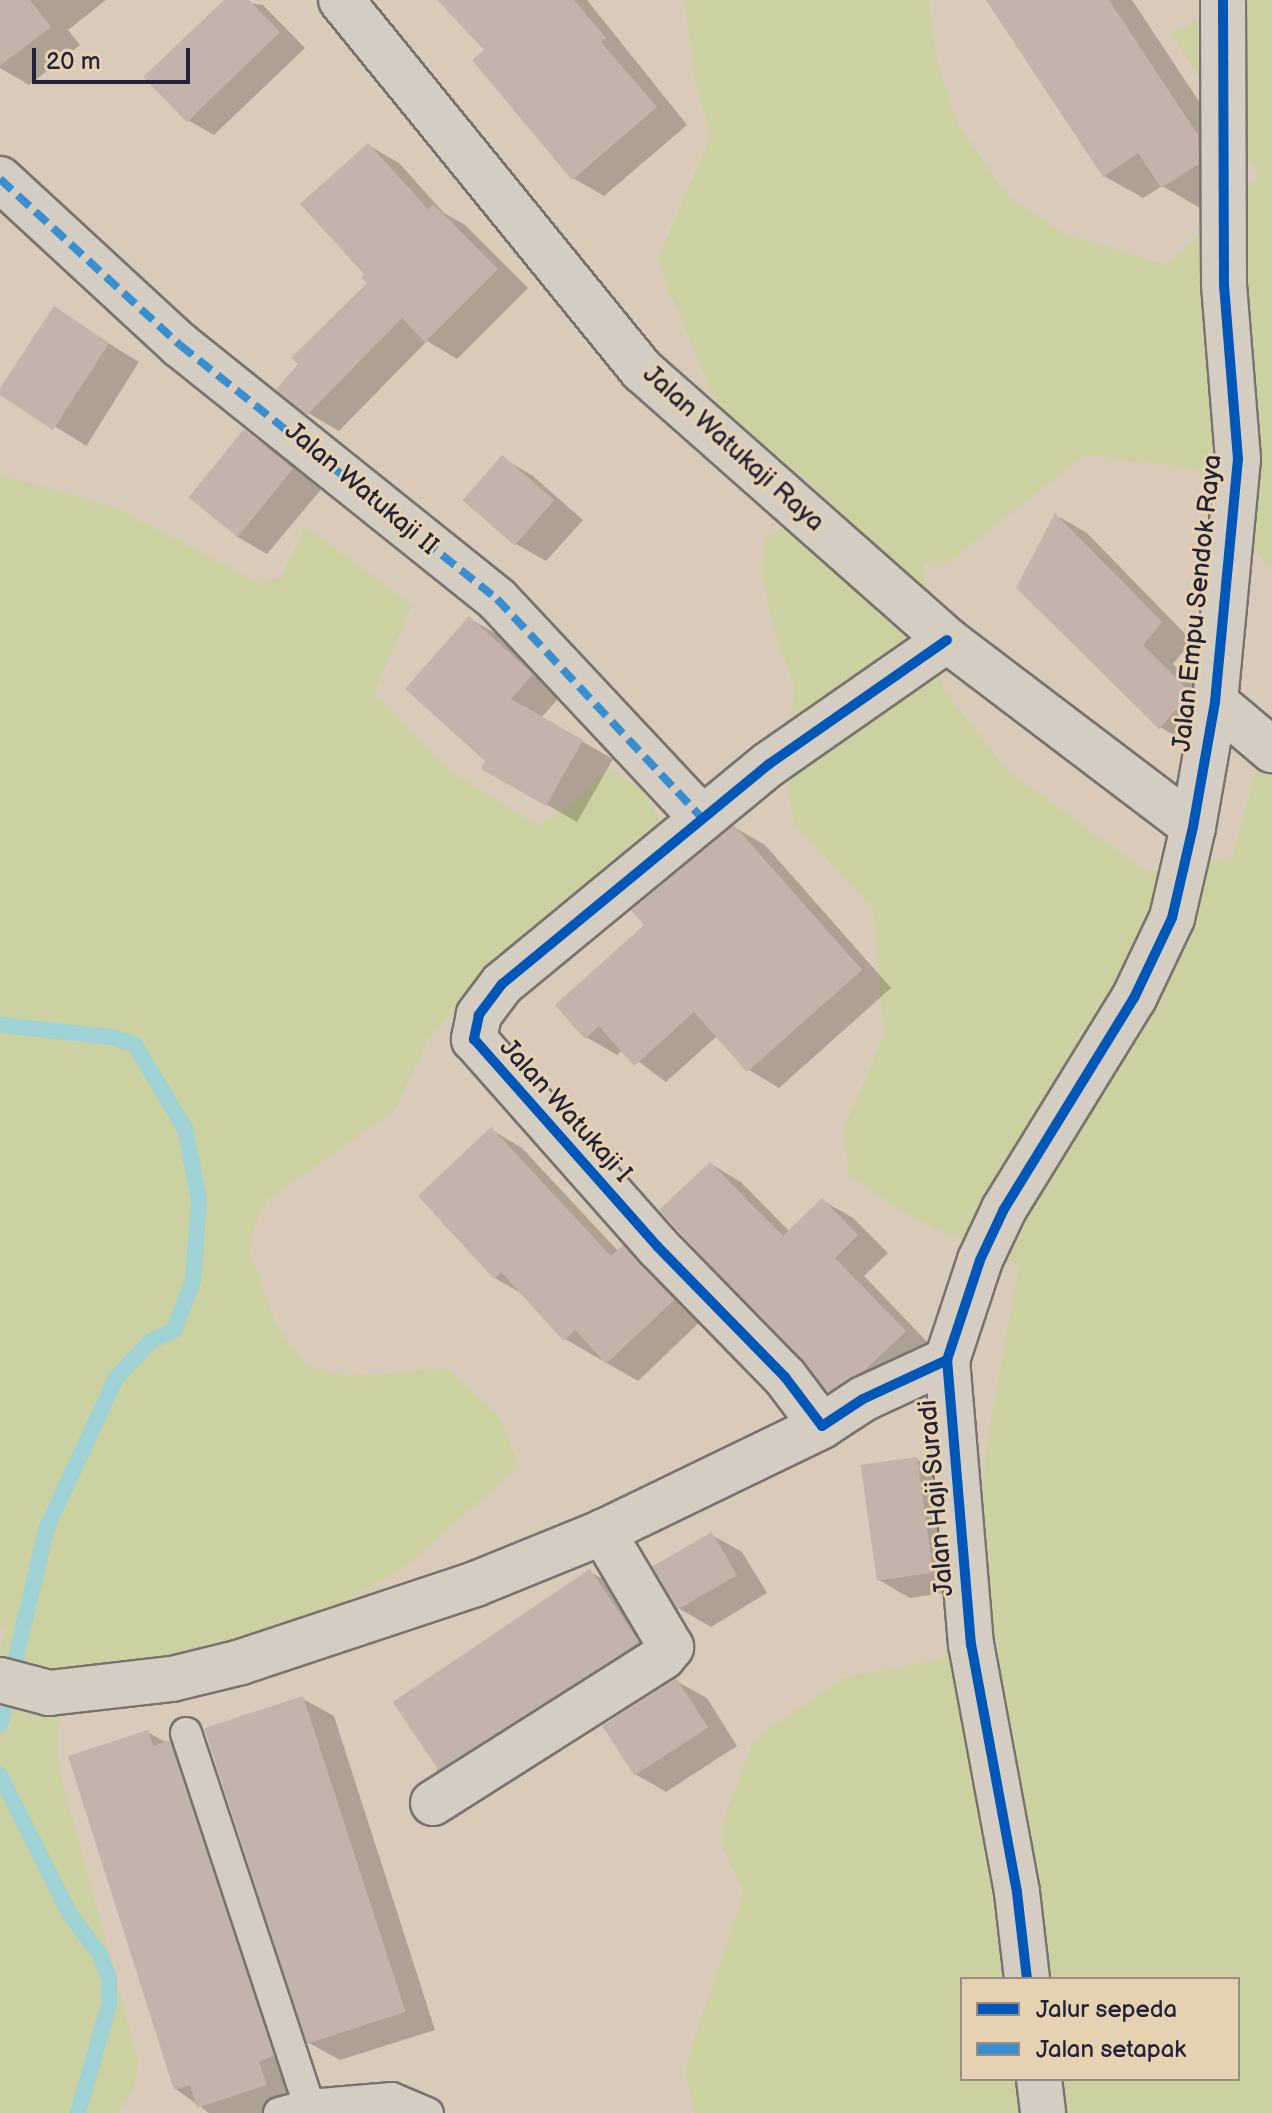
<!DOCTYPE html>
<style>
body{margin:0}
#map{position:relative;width:1272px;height:2113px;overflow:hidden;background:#dacab9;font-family:"Balsamiq Sans",sans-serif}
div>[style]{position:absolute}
.green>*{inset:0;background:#cbd1a1}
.shadow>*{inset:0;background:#0003;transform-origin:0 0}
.stream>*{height:16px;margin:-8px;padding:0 8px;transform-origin:8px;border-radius:8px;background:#9ed2d4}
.building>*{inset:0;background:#c3b3ab;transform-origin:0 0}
.roads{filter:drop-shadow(2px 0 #79726f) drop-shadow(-2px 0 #79726f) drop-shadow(0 2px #79726f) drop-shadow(0 -2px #79726f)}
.lane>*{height:30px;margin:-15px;padding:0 15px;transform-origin:15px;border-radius:15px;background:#d5cdc1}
.street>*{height:44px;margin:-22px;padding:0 22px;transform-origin:22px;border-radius:22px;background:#d5cdc1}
.secondary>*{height:44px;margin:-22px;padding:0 22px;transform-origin:22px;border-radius:22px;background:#d5cdc1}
.quiet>*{height:8px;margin-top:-4px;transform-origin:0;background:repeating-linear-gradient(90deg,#398ed0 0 16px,transparent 0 24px)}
.cycleway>*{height:10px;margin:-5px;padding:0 5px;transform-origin:5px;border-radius:5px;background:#0057b8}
span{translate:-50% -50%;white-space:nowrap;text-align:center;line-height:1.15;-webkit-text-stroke:6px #e6d1b0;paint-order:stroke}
.street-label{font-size:26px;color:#22223b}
.legend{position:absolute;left:960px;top:1977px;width:280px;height:104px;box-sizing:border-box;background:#e6d1b0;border:2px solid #988b81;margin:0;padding:10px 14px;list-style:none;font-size:24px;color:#22223b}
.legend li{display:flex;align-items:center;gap:16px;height:40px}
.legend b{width:40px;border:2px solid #988b81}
.scale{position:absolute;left:32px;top:48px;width:158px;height:36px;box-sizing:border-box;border:4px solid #22223b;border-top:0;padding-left:10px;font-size:24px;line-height:28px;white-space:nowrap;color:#22223b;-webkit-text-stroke:6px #e6d1b0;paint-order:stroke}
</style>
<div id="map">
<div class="green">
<i style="clip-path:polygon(evenodd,685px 0,928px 0,937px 60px,956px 122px,1009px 198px,1066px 235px,1168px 265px,1259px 177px,1172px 34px,1232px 0,1272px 0,1272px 571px,1195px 469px,1084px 455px,949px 562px,923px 562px,944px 690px,1007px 771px,1147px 872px,1232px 858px,1272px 717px,1272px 2113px,695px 2113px,686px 2075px,691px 2048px,744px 1893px,722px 1847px,723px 1821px,750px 1750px,766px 1731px,844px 1678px,943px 1659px,982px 1516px,986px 1450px,1019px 1265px,911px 1217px,849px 1175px,844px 1128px,884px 1036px,873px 908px,795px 825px,787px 785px,794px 684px,773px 628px,762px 570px,764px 538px,835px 505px,725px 411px,711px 391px,665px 280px,659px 257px,711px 136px,694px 75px,685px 0,962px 1979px,1238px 1979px,1238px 2079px,962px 2079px,962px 1979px)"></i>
<i style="clip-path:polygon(0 475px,114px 507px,259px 583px,281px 578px,305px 527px,412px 605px,374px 693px,445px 768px,538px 826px,573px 803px,609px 768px,647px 793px,662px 828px,446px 1018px,427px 1041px,395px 1110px,268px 1199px,255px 1225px,249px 1251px,276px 1324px,306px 1366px,348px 1376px,448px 1369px,499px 1417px,519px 1466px,403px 1568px,291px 1631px,175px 1657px,83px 1666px,57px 1731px,58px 1766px,138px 2060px,134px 2091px,117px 2113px,0 2113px,0 1646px,7px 1629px,0 1624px)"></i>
</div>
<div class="shadow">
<i style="clip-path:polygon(0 0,106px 0,68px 30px,80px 45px,29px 85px,0 68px)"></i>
<i style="clip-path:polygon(227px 0,263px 5px,305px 48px,214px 135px,188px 120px)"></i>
<i style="clip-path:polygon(440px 0,587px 0,687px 125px,604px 196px,573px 178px,486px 50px)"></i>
<i style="clip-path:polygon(988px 0,1132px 0,1237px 159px,1202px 209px,1162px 186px,1143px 198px,1104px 176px)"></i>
<i style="clip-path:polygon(368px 145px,399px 163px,444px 213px,464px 224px,528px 288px,457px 359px,427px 341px,339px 431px,308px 413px,369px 283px)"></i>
<i style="left:54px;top:309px;width:100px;height:99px;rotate:32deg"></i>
<i style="clip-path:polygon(245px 431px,323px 487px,267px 554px,236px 536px)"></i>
<i style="clip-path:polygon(503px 458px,533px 476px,583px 520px,546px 561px,516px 544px,466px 500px)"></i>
<i style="clip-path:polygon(1056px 515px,1087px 533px,1192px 641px,1173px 664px,1220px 712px,1191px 745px,1160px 727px)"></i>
<i style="clip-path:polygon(469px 618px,500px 636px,563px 693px,541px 718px,613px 759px,577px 822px,483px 768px,488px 760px)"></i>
<i style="clip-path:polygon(734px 827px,765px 845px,891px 988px,779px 1088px,749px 1070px,718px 1035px,666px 1082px,623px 1050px,617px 1055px,586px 1037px,647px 926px)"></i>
<i style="clip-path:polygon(492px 1130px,522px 1148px,619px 1252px,623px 1247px,654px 1265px,704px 1318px,638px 1381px,565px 1339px,524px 1295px,495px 1278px)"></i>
<i style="clip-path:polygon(711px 1164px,741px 1182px,790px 1232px,822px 1200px,853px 1218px,888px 1253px,864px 1276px,935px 1350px,860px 1409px,829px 1391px)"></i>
<i style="clip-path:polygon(916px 1459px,947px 1477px,963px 1590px,910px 1598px,879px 1580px)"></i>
<i style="clip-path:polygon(712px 1535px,742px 1552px,767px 1593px,711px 1627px,680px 1609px)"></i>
<i style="clip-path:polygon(590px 1572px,621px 1589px,669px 1660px,467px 1789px,436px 1771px)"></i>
<i style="clip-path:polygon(676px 1681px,707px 1698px,737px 1746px,666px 1792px,635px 1774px)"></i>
<i style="clip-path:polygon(303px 1699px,334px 1716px,435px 2030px,340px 2060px,309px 2043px)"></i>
<i style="clip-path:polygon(147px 1732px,200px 1760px,297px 2102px,266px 2113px,209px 2113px,176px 2089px)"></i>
</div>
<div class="stream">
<i style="left:0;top:1025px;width:113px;rotate:6.1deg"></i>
<i style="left:112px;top:1037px;width:24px;rotate:19deg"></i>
<i style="left:135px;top:1045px;width:98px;rotate:59.2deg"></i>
<i style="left:185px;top:1129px;width:72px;rotate:78.8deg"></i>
<i style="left:199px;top:1200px;width:81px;rotate:94.2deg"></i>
<i style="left:193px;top:1281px;width:53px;rotate:111.2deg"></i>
<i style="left:174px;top:1330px;width:25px;rotate:154deg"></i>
<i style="left:151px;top:1341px;width:51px;rotate:133.4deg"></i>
<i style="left:116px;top:1378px;width:164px;rotate:114.8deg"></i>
<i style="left:47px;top:1527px;width:203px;rotate:103.4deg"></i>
<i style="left:0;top:1775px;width:154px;rotate:63.4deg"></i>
<i style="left:69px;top:1913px;width:54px;rotate:53.3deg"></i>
<i style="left:101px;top:1956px;width:24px;rotate:71deg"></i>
<i style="left:109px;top:1979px;width:25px;rotate:90deg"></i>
<i style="left:109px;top:2004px;width:113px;rotate:105.9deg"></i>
</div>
<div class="building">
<i style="clip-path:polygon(0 0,30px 0,51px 27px,0 66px)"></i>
<i style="clip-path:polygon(224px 0,249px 0,280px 32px,187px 122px,143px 77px)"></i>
<i style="clip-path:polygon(437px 0,574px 0,606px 38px,601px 42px,657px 107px,572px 180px,472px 60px,484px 50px)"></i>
<i style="clip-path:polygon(986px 0,1109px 0,1198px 135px,1199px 164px,1161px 188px,1138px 153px,1103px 177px)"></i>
<i style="clip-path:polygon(368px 143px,428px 209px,433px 204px,498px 269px,425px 342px,402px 318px,307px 415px,276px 390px,298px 364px,291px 358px,367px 283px,361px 278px,364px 274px,300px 204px)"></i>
<i style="clip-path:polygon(54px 306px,109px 343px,53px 430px,0 395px,0 388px)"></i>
<i style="left:244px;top:429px;width:63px;height:88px;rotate:39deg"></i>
<i style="left:502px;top:455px;width:69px;height:60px;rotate:41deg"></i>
<i style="clip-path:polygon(1055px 513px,1162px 622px,1143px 645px,1191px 693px,1159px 729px,1016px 588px)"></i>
<i style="clip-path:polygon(469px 616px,533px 674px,511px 699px,583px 740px,546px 806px,481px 769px,485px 761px,405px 689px)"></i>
<i style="clip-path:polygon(734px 825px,862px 970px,747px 1072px,694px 1012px,634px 1066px,599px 1026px,585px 1039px,555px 1005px,644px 925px,631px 910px)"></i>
<i style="clip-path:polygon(491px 1127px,611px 1256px,623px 1245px,674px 1300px,606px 1364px,575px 1330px,564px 1341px,501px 1272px,494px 1279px,418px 1196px)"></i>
<i style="clip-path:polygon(710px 1162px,783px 1236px,822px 1198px,858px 1235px,835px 1258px,906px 1331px,865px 1370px,828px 1392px,659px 1210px)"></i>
<i style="left:917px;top:1457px;width:117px;height:57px;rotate:82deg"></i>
<i style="left:712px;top:1532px;width:50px;height:69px;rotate:60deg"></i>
<i style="left:590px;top:1569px;width:88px;height:238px;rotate:56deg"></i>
<i style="left:676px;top:1678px;width:59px;height:88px;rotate:57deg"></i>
<i style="left:303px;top:1696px;width:332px;height:104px;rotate:72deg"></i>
<i style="clip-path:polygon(148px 1730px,153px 1746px,170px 1740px,274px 2055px,259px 2062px,267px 2085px,197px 2108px,190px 2085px,174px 2090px,68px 1756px)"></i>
</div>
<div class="roads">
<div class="lane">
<i style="left:186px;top:1733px;width:392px;rotate:71.7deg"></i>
<i style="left:279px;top:2113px;width:31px;rotate:-15deg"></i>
<i style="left:309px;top:2105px;width:83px;rotate:-4.8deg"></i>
<i style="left:392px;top:2098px;width:39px;rotate:23deg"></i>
</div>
<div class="street">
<i style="left:341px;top:0;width:478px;rotate:50.9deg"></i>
<i style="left:643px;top:371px;width:406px;rotate:41.5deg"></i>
<i style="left:947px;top:640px;width:309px;rotate:37.2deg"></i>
<i style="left:0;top:179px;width:245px;rotate:42.7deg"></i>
<i style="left:180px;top:345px;width:406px;rotate:38.7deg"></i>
<i style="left:497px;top:599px;width:301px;rotate:46.9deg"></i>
<i style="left:947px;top:640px;width:217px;rotate:145.1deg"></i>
<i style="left:769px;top:764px;width:346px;rotate:140.5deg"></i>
<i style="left:502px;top:984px;width:39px;rotate:127deg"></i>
<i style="left:479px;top:1015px;width:25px;rotate:102deg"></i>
<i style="left:474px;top:1039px;width:278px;rotate:48.5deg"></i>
<i style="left:658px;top:1247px;width:182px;rotate:45.7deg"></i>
<i style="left:785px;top:1377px;width:61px;rotate:52.9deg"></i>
<i style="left:822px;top:1426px;width:49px;rotate:-33.4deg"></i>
<i style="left:863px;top:1399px;width:93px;rotate:-24.9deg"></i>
<i style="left:1215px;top:702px;width:75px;rotate:40.1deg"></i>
<i style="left:0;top:1680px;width:51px;rotate:14.9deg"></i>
<i style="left:49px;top:1693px;width:124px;rotate:-6.5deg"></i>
<i style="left:172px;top:1679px;width:71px;rotate:-13.8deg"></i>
<i style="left:241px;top:1662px;width:247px;rotate:-18.4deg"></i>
<i style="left:475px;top:1584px;width:138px;rotate:-22.1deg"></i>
<i style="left:603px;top:1532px;width:243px;rotate:-25.8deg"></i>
<i style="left:433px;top:1803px;width:272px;rotate:-32.4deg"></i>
<i style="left:663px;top:1657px;width:13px;rotate:-51deg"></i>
<i style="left:671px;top:1647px;width:134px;rotate:-120.6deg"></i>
</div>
<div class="secondary">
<i style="left:1027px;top:1979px;width:88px;rotate:-96.6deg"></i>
<i style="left:1017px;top:1892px;width:251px;rotate:-100.5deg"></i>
<i style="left:971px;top:1645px;width:286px;rotate:-94.8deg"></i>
<i style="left:947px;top:1360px;width:105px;rotate:-71.7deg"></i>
<i style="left:980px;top:1260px;width:56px;rotate:-64.8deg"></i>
<i style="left:1004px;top:1209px;width:248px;rotate:-58.4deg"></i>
<i style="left:1134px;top:998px;width:89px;rotate:-64.6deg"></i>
<i style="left:1172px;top:918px;width:93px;rotate:-77deg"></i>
<i style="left:1193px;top:827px;width:127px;rotate:-80deg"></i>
<i style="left:1215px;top:702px;width:244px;rotate:-84.6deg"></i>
<i style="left:1238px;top:459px;width:176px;rotate:-94.6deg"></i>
<i style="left:1224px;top:284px;width:284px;rotate:-90.2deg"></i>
<i style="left:1039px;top:2079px;width:34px;rotate:83deg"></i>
</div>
</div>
<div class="quiet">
<i style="left:0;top:179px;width:245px;rotate:42.7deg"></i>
<i style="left:180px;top:345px;width:406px;rotate:38.7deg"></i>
<i style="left:497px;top:599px;width:301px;rotate:46.9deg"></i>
</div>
<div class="cycleway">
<i style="left:947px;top:640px;width:217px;rotate:145.1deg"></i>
<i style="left:769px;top:764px;width:346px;rotate:140.5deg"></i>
<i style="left:502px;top:984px;width:39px;rotate:127deg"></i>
<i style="left:479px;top:1015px;width:25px;rotate:102deg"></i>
<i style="left:474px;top:1039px;width:278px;rotate:48.5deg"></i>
<i style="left:658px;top:1247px;width:182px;rotate:45.7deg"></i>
<i style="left:785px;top:1377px;width:61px;rotate:52.9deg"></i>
<i style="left:822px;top:1426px;width:49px;rotate:-33.4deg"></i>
<i style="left:863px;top:1399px;width:93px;rotate:-24.9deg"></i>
<i style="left:1027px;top:1979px;width:88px;rotate:-96.6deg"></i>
<i style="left:1017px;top:1892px;width:251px;rotate:-100.5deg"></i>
<i style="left:971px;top:1645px;width:286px;rotate:-94.8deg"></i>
<i style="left:947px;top:1360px;width:105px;rotate:-71.7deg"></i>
<i style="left:980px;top:1260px;width:56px;rotate:-64.8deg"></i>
<i style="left:1004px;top:1209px;width:248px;rotate:-58.4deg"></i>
<i style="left:1134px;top:998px;width:89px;rotate:-64.6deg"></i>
<i style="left:1172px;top:918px;width:93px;rotate:-77deg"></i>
<i style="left:1193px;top:827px;width:127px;rotate:-80deg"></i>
<i style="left:1215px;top:702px;width:244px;rotate:-84.6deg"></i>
<i style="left:1238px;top:459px;width:176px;rotate:-94.6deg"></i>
<i style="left:1224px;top:284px;width:284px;rotate:-90.2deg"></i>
</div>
<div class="street-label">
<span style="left:733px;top:449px;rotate:42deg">Jalan Watukaji Raya</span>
<span style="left:361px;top:489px;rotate:40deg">Jalan Watukaji II</span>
<span style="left:1198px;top:603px;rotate:-84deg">Jalan Empu Sendok Raya</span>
<span style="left:565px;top:1111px;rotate:48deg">Jalan Watukaji I</span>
<span style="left:937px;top:1498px;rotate:-95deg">Jalan Haji Suradi</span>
</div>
<ul class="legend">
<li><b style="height:10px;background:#0057b8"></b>Jalur sepeda</li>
<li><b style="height:10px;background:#398ed0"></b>Jalan setapak</li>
</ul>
<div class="scale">20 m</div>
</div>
